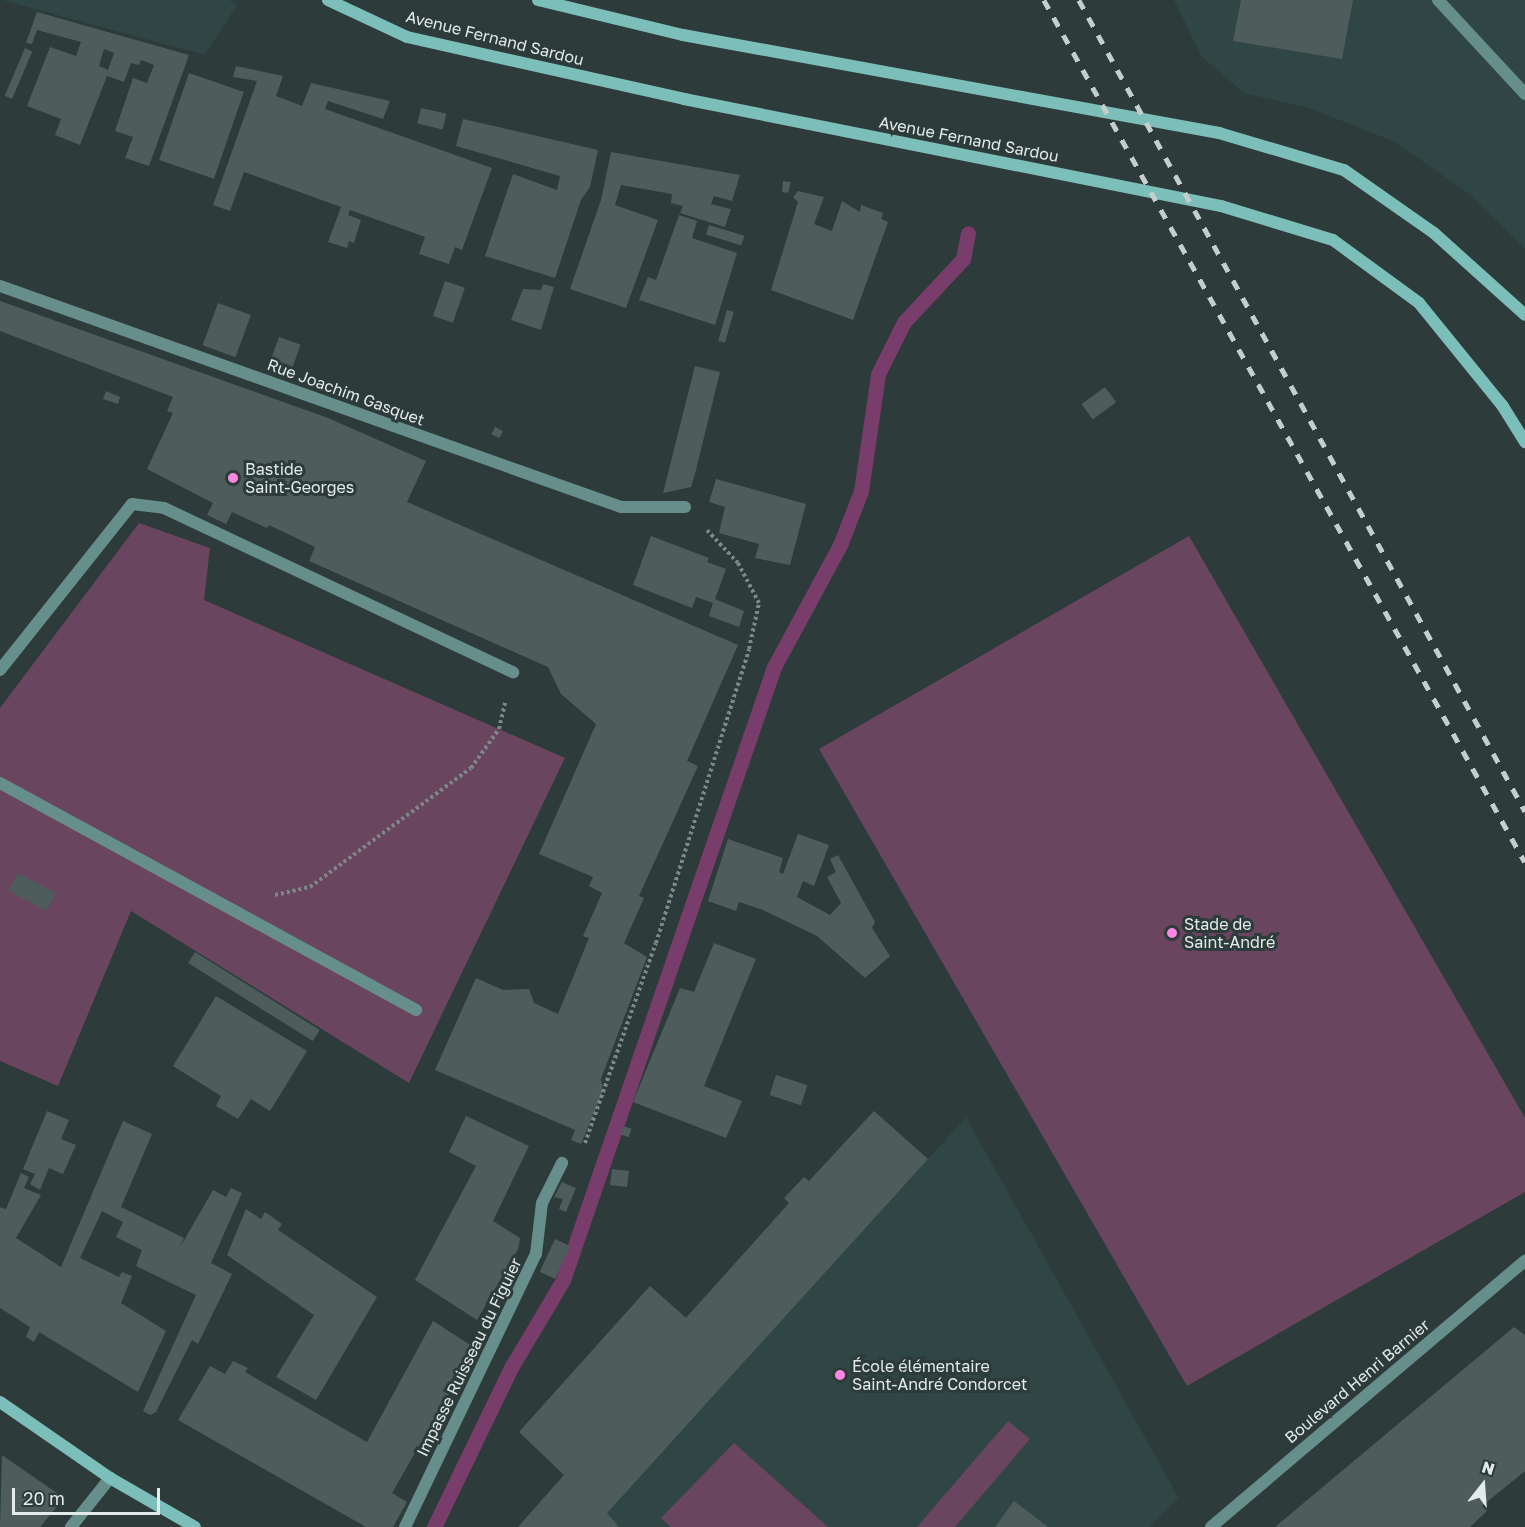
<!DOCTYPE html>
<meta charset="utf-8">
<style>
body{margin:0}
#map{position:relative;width:1525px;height:1527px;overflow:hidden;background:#2d3b3a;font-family:"Golos Text",sans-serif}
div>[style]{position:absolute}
.built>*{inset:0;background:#2f4644}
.green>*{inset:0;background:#69455f}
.stream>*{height:15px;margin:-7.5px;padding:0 7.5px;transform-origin:7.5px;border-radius:7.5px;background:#783d6a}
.building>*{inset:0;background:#4e5d5c;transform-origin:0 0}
.path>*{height:4px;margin-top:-2px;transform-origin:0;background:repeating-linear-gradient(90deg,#7d8887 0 3px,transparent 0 6px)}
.lane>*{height:12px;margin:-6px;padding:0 6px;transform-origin:6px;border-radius:6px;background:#668f8b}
.street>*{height:12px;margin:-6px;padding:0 6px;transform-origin:6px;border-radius:6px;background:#668f8b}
.secondary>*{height:12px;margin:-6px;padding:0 6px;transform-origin:6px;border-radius:6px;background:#7cbfba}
.rail>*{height:4.5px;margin-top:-2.25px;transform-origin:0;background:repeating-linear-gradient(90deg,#c4cecd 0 10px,transparent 0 20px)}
.dots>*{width:16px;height:16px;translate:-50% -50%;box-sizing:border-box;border:3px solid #2d3b3a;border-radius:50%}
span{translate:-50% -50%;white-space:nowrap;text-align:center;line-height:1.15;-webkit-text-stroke:6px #2d3b3a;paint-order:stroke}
.street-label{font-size:16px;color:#e2ebea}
.poi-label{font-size:16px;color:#e2ebea}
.left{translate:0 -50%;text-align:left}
.north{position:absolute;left:1453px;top:1455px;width:60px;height:60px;-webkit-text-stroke:4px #2d3b3a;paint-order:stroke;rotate:17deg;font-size:16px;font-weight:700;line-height:24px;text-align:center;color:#e2ebea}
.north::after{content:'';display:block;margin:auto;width:21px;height:27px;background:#e2ebea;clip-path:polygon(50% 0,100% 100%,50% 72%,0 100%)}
.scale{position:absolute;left:12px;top:1488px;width:148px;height:27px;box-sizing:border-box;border:3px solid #e2ebea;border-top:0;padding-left:8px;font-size:18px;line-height:21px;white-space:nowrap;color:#e2ebea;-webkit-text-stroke:4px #2d3b3a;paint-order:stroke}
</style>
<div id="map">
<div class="built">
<i style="clip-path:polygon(2px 0,229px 0,237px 5px,205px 55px)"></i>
<i style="clip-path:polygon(1174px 0,1525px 0,1525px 249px,1469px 194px,1395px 142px,1309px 108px,1244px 93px,1202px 57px)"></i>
<i style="clip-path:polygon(874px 1111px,928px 1159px,966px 1117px,1179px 1498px,1150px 1527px,520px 1527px,564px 1475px,519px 1432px,650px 1286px,686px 1317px)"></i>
</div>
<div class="green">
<i style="clip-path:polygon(139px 523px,210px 548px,204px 600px,565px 758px,409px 1083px,131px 911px,58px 1086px,0 1061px,0 708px)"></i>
<i style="clip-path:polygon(1189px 536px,1525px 1118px,1525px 1192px,1187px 1386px,819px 749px)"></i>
<i style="clip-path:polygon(1008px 1421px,1030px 1439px,955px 1527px,917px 1527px)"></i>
<i style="clip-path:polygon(734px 1443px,828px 1527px,671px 1527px,661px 1518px)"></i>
</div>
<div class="stream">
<i style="left:434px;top:1527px;width:179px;rotate:-64.2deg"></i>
<i style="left:512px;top:1366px;width:100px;rotate:-59.3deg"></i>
<i style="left:563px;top:1280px;width:648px;rotate:-71.01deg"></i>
<i style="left:774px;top:667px;width:139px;rotate:-61.6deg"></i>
<i style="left:840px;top:545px;width:58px;rotate:-68.7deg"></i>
<i style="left:861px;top:491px;width:118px;rotate:-81.7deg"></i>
<i style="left:878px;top:374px;width:58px;rotate:-63.4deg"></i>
<i style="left:904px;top:322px;width:86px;rotate:-46.9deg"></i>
<i style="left:963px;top:259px;width:26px;rotate:-79deg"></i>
</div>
<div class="building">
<i style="clip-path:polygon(1241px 0,1353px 0,1342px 59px,1233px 41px)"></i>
<i style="clip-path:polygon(evenodd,37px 12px,189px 55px,149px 166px,125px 158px,133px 137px,115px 131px,133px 78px,147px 83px,154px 65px,141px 60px,139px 65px,131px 63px,124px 82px,107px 76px,80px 145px,55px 135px,61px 119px,27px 106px,50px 47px,76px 56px,81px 42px,37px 30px,32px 44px,26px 43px,37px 12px,104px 49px,114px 53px,108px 70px,99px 66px,104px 49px)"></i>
<i style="left:25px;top:48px;width:8px;height:52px;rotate:23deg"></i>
<i style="clip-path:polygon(236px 66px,283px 76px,276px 96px,302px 106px,311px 83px,390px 101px,383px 119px,328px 101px,325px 109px,492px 168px,462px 250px,455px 247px,449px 264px,419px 254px,425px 237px,350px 210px,348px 215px,361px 220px,354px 243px,349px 241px,347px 248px,328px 242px,341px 207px,244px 172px,230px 211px,213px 205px,257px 81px,233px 77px)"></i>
<i style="left:189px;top:73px;width:58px;height:92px;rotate:19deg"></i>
<i style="left:421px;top:108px;width:26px;height:16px;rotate:13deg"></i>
<i style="clip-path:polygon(463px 119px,598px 150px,590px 187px,581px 200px,555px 278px,485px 256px,513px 174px,557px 190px,560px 176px,456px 146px)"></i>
<i style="clip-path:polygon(611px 152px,740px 175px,732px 201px,714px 196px,711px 204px,731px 209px,725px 227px,680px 213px,683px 206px,671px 203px,672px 194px,621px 185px,615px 205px,658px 220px,626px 308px,570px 289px,601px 200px)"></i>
<i style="clip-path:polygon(783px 181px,791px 182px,788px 193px,782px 192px)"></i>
<i style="clip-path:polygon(798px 191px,824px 197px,814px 224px,832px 231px,842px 201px,860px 212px,861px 205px,883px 213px,881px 219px,888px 222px,853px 320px,771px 290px,798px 202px,793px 197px)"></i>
<i style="clip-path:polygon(679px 215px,697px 221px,692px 238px,737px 253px,715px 325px,639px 300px,648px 277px,656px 280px)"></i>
<i style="left:709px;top:225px;width:37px;height:10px;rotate:17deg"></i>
<i style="left:445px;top:281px;width:21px;height:37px;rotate:19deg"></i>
<i style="clip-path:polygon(543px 284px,554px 287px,541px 330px,511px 320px,523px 289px,541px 290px)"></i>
<i style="clip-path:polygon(0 301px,328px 418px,426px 461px,407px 502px,738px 645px,687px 761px,698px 766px,639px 896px,644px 898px,624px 943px,647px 957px,601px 1079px,603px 1091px,581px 1144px,571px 1140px,575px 1130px,435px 1070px,476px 978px,503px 990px,529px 989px,534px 1003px,558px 1014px,589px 938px,583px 936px,602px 893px,589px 886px,593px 877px,539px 854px,596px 724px,561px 694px,548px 667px,309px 561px,315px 547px,269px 525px,267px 528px,232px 512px,226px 524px,207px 515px,213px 503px,147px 469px,173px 413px,167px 411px,173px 397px,0 331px)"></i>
<i style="left:218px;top:303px;width:35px;height:45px;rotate:20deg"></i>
<i style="left:727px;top:310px;width:7px;height:32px;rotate:16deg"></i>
<i style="left:279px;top:337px;width:23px;height:33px;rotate:20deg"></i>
<i style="clip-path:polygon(695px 366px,720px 372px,695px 474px,691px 487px,663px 493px)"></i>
<i style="left:1105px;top:387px;width:19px;height:29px;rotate:54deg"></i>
<i style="clip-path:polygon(106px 391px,120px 397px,118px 404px,103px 399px)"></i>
<i style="left:495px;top:427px;width:9px;height:8px;rotate:27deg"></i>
<i style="clip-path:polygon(716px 479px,806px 504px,790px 565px,755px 558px,759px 544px,719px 533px,725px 507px,709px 502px)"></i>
<i style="clip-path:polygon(651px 536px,709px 558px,707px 562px,726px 569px,715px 599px,744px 611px,739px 627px,709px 616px,713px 603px,696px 597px,692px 608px,633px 585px)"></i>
<i style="clip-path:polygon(798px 834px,829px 845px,814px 886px,803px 881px,797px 897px,830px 915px,841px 903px,827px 877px,836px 872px,830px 859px,838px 855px,875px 922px,872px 928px,890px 956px,865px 978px,817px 936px,763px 910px,739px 902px,736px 911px,708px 901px,728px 839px,783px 858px,779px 872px,783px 874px)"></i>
<i style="left:18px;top:873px;width:43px;height:20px;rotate:28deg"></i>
<i style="clip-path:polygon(714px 943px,756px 959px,704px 1086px,742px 1101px,726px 1138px,633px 1102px,680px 988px,694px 992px)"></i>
<i style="left:195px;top:952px;width:147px;height:13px;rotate:32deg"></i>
<i style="clip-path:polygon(216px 996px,307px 1051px,270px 1111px,251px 1099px,238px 1119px,216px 1106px,221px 1096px,173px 1066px)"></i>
<i style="left:776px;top:1075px;width:33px;height:21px;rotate:18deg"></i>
<i style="clip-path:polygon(47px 1111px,69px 1120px,61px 1139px,76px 1145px,63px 1174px,49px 1168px,40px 1190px,30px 1184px,35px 1174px,23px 1169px)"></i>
<i style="clip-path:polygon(874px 1111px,928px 1159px,607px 1513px,619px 1527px,518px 1527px,564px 1475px,519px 1432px,650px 1286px,686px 1318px,789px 1203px,784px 1198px,804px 1177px,809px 1181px)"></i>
<i style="clip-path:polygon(466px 1116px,529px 1146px,493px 1221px,520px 1238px,518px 1249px,477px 1320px,415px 1280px,476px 1166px,449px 1152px)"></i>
<i style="clip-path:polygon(123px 1121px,152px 1134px,121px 1207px,184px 1238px,179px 1249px,213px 1190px,226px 1197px,231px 1188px,242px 1193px,211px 1263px,232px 1274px,198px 1344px,192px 1340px,156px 1412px,150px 1415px,143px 1411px,196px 1295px,136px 1266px,142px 1250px,116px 1237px,123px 1222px,102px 1211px,80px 1258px,119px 1277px,122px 1272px,132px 1276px,121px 1303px,166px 1331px,138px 1392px,39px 1332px,34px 1342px,26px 1337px,30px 1327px,0 1308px,0 1207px,6px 1209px,21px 1173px,29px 1177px,24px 1188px,41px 1195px,16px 1238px,61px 1267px)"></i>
<i style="left:623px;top:1126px;width:9px;height:9px;rotate:18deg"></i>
<i style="left:612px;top:1169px;width:17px;height:16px;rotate:7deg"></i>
<i style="clip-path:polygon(562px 1182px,576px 1188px,566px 1212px,559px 1209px,563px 1199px,554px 1197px)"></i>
<i style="clip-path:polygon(246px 1209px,261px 1219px,265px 1212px,282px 1224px,278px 1230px,377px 1297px,316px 1400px,276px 1377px,314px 1315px,227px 1255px)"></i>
<i style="left:555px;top:1239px;width:17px;height:36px;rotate:25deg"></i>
<i style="clip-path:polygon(433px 1321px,475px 1348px,392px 1493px,407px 1502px,393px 1527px,366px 1527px,178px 1420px,210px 1366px,225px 1374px,233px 1361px,248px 1368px,245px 1372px,367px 1442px)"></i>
<i style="clip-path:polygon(1514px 1327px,1525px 1335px,1525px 1471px,1482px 1506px,1487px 1511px,1470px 1527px,1275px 1527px)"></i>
<i style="clip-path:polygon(2px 1455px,64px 1498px,40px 1527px,0 1527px)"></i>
<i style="clip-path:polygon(1014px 1501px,1048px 1527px,995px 1527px)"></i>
</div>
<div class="path">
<i style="left:275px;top:895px;width:36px;rotate:-13deg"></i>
<i style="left:310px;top:887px;width:200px;rotate:-36.5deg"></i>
<i style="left:471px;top:768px;width:48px;rotate:-54.3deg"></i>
<i style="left:499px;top:729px;width:27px;rotate:-77deg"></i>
<i style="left:585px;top:1143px;width:212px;rotate:-70.5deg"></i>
<i style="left:656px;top:943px;width:308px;rotate:-72.4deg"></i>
<i style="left:749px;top:649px;width:47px;rotate:-77.7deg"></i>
<i style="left:759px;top:603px;width:45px;rotate:-117.7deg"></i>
<i style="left:738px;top:563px;width:47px;rotate:-133.3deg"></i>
</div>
<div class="lane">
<i style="left:1438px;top:0;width:128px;rotate:47.2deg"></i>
<i style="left:0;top:670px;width:212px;rotate:-51.5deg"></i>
<i style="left:132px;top:504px;width:32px;rotate:7deg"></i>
<i style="left:164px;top:508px;width:386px;rotate:25.2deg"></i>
<i style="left:0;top:783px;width:474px;rotate:28.6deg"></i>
</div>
<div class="street">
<i style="left:0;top:286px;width:659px;rotate:19.59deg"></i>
<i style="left:621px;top:507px;width:64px"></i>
<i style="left:71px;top:1527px;width:63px;rotate:-51.5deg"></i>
<i style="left:405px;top:1527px;width:303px;rotate:-64.4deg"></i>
<i style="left:536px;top:1254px;width:51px;rotate:-83.3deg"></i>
<i style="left:542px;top:1203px;width:45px;rotate:-63.4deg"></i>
<i style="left:1211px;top:1527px;width:412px;rotate:-40.3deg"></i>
</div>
<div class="secondary">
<i style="left:328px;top:0;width:87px;rotate:25.1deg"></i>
<i style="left:407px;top:37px;width:284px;rotate:12.6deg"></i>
<i style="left:684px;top:99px;width:548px;rotate:11.27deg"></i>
<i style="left:1221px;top:206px;width:117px;rotate:16.9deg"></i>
<i style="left:1333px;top:240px;width:107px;rotate:36.2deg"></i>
<i style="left:1419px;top:303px;width:132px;rotate:50.9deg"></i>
<i style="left:1502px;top:405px;width:44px;rotate:58.1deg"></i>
<i style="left:538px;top:0;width:149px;rotate:13.6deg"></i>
<i style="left:683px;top:35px;width:545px;rotate:10.36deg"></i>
<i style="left:1219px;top:133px;width:130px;rotate:16.5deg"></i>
<i style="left:1344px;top:170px;width:110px;rotate:35deg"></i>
<i style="left:1434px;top:233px;width:122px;rotate:42deg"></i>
<i style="left:0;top:1402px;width:134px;rotate:34.6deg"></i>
<i style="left:110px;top:1478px;width:98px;rotate:30deg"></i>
</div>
<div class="rail">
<i style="left:1044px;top:0;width:987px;rotate:60.84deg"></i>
<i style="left:1079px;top:0;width:926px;rotate:61.19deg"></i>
</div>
<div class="dots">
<i style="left:233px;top:478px;background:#fd86e1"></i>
<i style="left:1172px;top:933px;background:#fd86e1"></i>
<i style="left:840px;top:1375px;background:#fd86e1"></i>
</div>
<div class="street-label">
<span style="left:495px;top:38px;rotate:14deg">Avenue Fernand Sardou</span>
<span style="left:969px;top:139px;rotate:11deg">Avenue Fernand Sardou</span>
<span style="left:346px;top:392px;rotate:20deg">Rue Joachim Gasquet</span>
<span style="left:469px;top:1357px;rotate:-64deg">Impasse Ruisseau du Figuier</span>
<span style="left:1357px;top:1381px;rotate:-40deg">Boulevard Henri Barnier</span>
</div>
<div class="poi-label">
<span class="left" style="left:245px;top:478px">Bastide<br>Saint-Georges</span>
<span class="left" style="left:1184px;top:933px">Stade de<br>Saint-André</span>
<span class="left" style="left:852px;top:1375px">École élémentaire<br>Saint-André Condorcet</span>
</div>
<div class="north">N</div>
<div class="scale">20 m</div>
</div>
